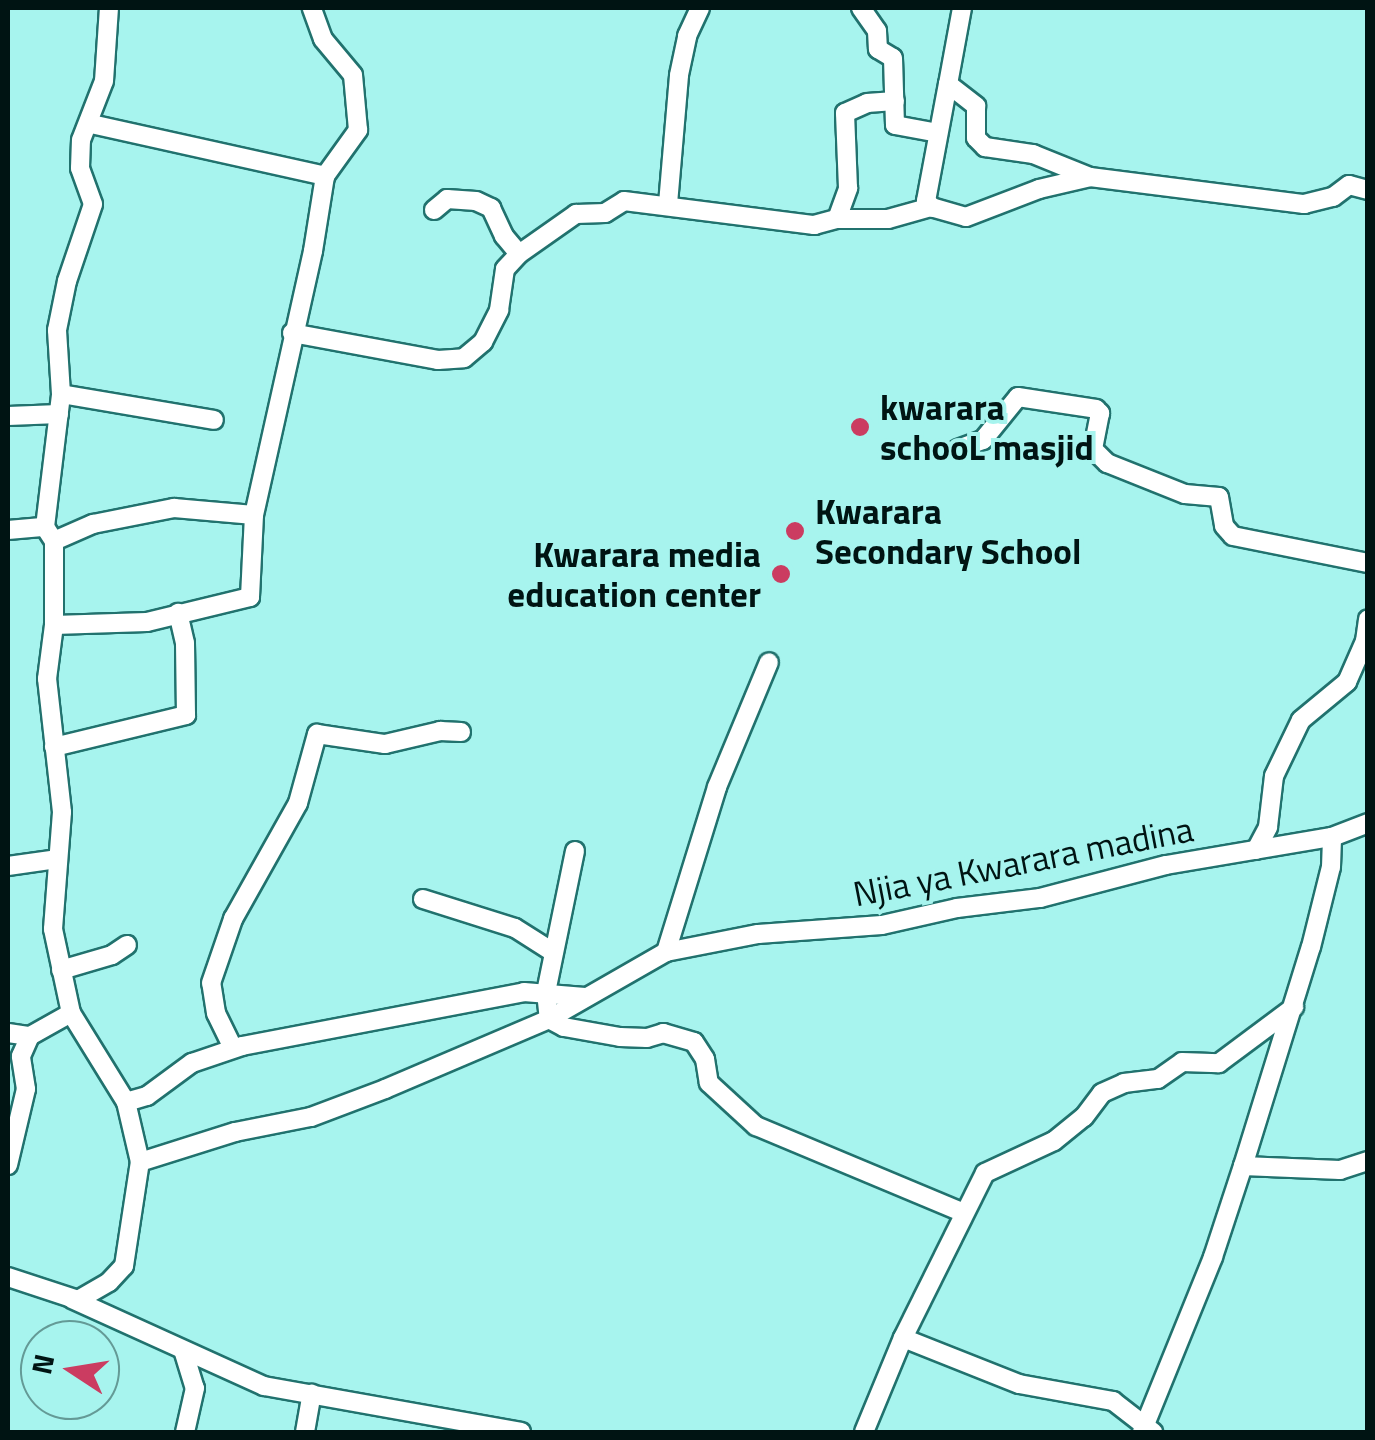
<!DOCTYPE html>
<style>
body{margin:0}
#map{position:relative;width:1375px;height:1440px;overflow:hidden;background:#a7f4ee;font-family:"Titillium Web",sans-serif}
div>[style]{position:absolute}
.roads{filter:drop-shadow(2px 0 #21726e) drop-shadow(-2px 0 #21726e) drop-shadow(0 2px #21726e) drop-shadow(0 -2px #21726e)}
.street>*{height:18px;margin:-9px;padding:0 9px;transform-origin:9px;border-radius:9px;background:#fff}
.dots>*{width:28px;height:28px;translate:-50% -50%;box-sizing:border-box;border:5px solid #a7f4ee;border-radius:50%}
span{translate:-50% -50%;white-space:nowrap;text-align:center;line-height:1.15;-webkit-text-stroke:8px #a7f4ee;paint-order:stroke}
.poi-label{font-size:35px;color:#001413;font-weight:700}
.left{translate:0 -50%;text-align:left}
.right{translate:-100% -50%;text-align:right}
.street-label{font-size:35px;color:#001413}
.frame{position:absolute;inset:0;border:10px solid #001413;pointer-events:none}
.north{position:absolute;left:20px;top:1320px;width:100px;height:100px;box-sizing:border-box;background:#a7f4ee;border:2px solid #649a96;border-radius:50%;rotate:282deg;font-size:28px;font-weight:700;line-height:40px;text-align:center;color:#001413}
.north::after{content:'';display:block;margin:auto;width:35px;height:45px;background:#cb3c61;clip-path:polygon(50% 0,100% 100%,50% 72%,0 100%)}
</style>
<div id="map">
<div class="roads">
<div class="street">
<i style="left:861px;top:8px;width:28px;rotate:55deg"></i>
<i style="left:877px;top:31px;width:18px;rotate:87deg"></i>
<i style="left:878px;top:49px;width:17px;rotate:31deg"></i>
<i style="left:893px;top:58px;width:67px;rotate:88.3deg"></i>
<i style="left:895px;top:125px;width:44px;rotate:10.5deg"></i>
<i style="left:962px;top:8px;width:77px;rotate:100.4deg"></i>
<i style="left:948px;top:84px;width:36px;rotate:38deg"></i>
<i style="left:976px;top:106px;width:32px;rotate:90deg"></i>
<i style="left:976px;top:138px;width:13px;rotate:45deg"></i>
<i style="left:985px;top:147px;width:49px;rotate:8.3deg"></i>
<i style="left:1033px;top:154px;width:61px;rotate:22deg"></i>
<i style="left:91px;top:124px;width:240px;rotate:12.5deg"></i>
<i style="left:668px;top:204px;width:129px;rotate:-85.1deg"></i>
<i style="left:679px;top:75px;width:40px;rotate:-78deg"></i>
<i style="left:687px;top:36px;width:31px;rotate:-65deg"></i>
<i style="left:933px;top:208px;width:10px;rotate:-135deg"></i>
<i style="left:926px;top:201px;width:119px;rotate:-79.4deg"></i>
<i style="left:434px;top:210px;width:17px;rotate:-40deg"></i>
<i style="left:447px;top:199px;width:29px;rotate:4deg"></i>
<i style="left:476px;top:201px;width:17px;rotate:25deg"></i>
<i style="left:491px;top:208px;width:31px;rotate:65deg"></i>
<i style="left:504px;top:236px;width:23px;rotate:50deg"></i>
<i style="left:837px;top:219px;width:33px;rotate:-70deg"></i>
<i style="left:848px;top:188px;width:75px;rotate:-92.3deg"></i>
<i style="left:845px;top:113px;width:24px;rotate:-24deg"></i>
<i style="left:867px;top:103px;width:28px;rotate:-4deg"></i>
<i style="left:292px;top:333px;width:148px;rotate:10.5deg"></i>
<i style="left:438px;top:360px;width:26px;rotate:-4deg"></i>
<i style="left:464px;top:358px;width:25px;rotate:-40deg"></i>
<i style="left:483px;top:342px;width:36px;rotate:-63deg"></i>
<i style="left:499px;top:310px;width:41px;rotate:-81.7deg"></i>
<i style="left:505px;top:269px;width:21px;rotate:-47deg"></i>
<i style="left:519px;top:254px;width:70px;rotate:-35.1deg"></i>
<i style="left:576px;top:214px;width:29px;rotate:-2deg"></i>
<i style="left:605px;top:213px;width:22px;rotate:-32deg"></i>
<i style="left:624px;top:201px;width:192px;rotate:7.2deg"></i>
<i style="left:814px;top:225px;width:24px;rotate:-15deg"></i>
<i style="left:837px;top:219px;width:51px"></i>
<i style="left:888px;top:219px;width:45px;rotate:-15.6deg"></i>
<i style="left:931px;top:207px;width:36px;rotate:16deg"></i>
<i style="left:966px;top:217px;width:78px;rotate:-21deg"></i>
<i style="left:1039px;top:189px;width:52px;rotate:-13.2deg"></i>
<i style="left:1090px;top:177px;width:216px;rotate:7.2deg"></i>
<i style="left:1304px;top:204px;width:30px;rotate:-14deg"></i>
<i style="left:1333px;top:197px;width:20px;rotate:-37deg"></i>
<i style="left:1349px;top:185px;width:20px;rotate:15deg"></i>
<i style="left:61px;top:394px;width:155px;rotate:9.6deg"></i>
<i style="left:8px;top:416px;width:51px;rotate:-2.2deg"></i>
<i style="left:958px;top:449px;width:27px;rotate:-20deg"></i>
<i style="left:983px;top:440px;width:55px;rotate:-50.9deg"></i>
<i style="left:1018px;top:397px;width:79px;rotate:8.7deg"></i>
<i style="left:1096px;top:409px;width:6px;rotate:45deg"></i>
<i style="left:1100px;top:413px;width:37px;rotate:101deg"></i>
<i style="left:1093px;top:449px;width:20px;rotate:45deg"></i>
<i style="left:1107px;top:463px;width:84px;rotate:21.7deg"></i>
<i style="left:1185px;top:494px;width:34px;rotate:5deg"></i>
<i style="left:1219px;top:497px;width:29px;rotate:80deg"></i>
<i style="left:1224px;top:526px;width:13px;rotate:48deg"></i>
<i style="left:1233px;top:536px;width:138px;rotate:11.3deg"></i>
<i style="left:8px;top:530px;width:37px;rotate:-5deg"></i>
<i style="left:54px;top:541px;width:43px;rotate:-23.6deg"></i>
<i style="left:93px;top:524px;width:83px;rotate:-11.2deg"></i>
<i style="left:174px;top:508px;width:80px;rotate:5deg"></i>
<i style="left:54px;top:625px;width:93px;rotate:-1.8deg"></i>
<i style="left:147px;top:622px;width:106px;rotate:-13.6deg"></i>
<i style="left:250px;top:597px;width:82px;rotate:-87.2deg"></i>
<i style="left:254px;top:515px;width:271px;rotate:-77.4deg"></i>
<i style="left:313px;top:251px;width:76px;rotate:-80.9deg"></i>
<i style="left:325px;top:176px;width:57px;rotate:-54.3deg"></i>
<i style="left:358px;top:130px;width:55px;rotate:-95.2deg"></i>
<i style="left:353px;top:75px;width:47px;rotate:-129.8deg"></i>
<i style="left:323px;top:39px;width:33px;rotate:-110deg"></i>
<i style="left:54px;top:747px;width:136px;rotate:-13.6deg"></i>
<i style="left:186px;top:715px;width:72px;rotate:-90.8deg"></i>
<i style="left:185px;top:643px;width:31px;rotate:-103deg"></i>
<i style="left:1256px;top:850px;width:26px;rotate:-62deg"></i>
<i style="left:1268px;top:827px;width:51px;rotate:-83.3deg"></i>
<i style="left:1274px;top:776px;width:62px;rotate:-64.3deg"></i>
<i style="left:1301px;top:720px;width:60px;rotate:-39.6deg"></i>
<i style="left:1347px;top:682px;width:45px;rotate:-66.3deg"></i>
<i style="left:1365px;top:641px;width:22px;rotate:-82deg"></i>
<i style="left:575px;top:851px;width:144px;rotate:101.6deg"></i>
<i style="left:546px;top:992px;width:27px;rotate:84deg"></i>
<i style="left:549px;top:1019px;width:17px;rotate:28deg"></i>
<i style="left:564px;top:1027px;width:57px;rotate:10.1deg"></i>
<i style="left:620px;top:1037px;width:27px;rotate:2deg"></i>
<i style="left:647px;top:1038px;width:17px;rotate:-17deg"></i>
<i style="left:663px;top:1033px;width:32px;rotate:16deg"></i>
<i style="left:694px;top:1042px;width:20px;rotate:57deg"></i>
<i style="left:705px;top:1059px;width:24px;rotate:81deg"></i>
<i style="left:709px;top:1083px;width:64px;rotate:42.5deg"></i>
<i style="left:756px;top:1126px;width:225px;rotate:22.7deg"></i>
<i style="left:8px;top:866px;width:49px;rotate:-8.1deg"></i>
<i style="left:423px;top:899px;width:96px;rotate:17.5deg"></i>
<i style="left:515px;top:928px;width:45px;rotate:32.3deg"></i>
<i style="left:666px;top:952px;width:173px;rotate:-72.8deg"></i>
<i style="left:717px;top:787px;width:135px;rotate:-67.4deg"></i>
<i style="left:61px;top:970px;width:53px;rotate:-16.4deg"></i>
<i style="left:112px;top:955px;width:18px;rotate:-34deg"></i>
<i style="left:8px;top:1033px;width:22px;rotate:8deg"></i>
<i style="left:30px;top:1036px;width:47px;rotate:-29.3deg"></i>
<i style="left:233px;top:1048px;width:39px;rotate:-116deg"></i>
<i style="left:216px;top:1013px;width:30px;rotate:-99deg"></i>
<i style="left:211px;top:983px;width:68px;rotate:-71deg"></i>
<i style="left:233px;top:919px;width:133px;rotate:-60.7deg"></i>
<i style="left:298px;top:803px;width:72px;rotate:-74.6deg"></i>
<i style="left:317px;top:734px;width:69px;rotate:8.4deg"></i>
<i style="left:385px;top:744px;width:57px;rotate:-13.3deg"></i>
<i style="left:440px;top:731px;width:21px;rotate:3deg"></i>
<i style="left:126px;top:1102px;width:22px;rotate:-16deg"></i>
<i style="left:147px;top:1096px;width:56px;rotate:-36.3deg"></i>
<i style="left:192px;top:1063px;width:53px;rotate:-18.8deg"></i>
<i style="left:242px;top:1046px;width:287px;rotate:-10.8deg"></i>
<i style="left:524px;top:992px;width:61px;rotate:4.7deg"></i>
<i style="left:140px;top:1162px;width:100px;rotate:-17.5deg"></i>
<i style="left:235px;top:1132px;width:77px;rotate:-11.2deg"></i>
<i style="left:311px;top:1117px;width:79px;rotate:-20.7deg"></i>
<i style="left:385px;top:1089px;width:178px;rotate:-23.1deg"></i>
<i style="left:549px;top:1019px;width:135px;rotate:-29.8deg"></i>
<i style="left:666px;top:952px;width:94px;rotate:-11.1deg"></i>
<i style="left:758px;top:934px;width:124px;rotate:-4.2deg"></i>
<i style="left:882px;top:925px;width:77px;rotate:-12.8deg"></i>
<i style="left:957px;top:908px;width:84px;rotate:-6.9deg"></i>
<i style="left:1040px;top:898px;width:130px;rotate:-14.7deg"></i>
<i style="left:1166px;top:865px;width:168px;rotate:-9.6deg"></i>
<i style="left:1332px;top:837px;width:39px;rotate:-21deg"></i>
<i style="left:8px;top:1165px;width:78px;rotate:-76.7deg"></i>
<i style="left:26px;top:1089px;width:33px;rotate:-99deg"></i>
<i style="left:21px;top:1056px;width:22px;rotate:-66deg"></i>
<i style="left:1243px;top:1166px;width:97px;rotate:2.4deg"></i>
<i style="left:1340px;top:1170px;width:29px;rotate:-18deg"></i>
<i style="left:8px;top:1277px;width:74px;rotate:18.2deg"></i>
<i style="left:78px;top:1300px;width:36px;rotate:-30deg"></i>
<i style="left:109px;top:1282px;width:22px;rotate:-47deg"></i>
<i style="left:124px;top:1266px;width:105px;rotate:-81.3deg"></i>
<i style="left:140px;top:1162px;width:62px;rotate:-103.1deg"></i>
<i style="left:126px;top:1102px;width:105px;rotate:-121.7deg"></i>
<i style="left:71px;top:1013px;width:86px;rotate:-102.1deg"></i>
<i style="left:53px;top:929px;width:117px;rotate:-85.6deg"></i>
<i style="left:62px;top:812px;width:134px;rotate:-96.4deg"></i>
<i style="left:47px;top:679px;width:54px;rotate:-82.6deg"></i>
<i style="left:54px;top:625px;width:84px;rotate:-90deg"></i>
<i style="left:54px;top:541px;width:17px;rotate:-123deg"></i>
<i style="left:45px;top:527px;width:134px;rotate:-83.1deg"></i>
<i style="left:61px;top:394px;width:64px;rotate:-93.6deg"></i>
<i style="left:57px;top:330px;width:50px;rotate:-78.5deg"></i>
<i style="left:67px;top:281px;width:81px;rotate:-71.3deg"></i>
<i style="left:93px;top:204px;width:38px;rotate:-110deg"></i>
<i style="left:80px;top:168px;width:28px;rotate:-88deg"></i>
<i style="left:81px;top:140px;width:63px;rotate:-68.7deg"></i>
<i style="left:104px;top:81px;width:73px;rotate:-86.1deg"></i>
<i style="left:72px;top:1299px;width:211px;rotate:24.4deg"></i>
<i style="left:264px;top:1386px;width:261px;rotate:10.1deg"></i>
<i style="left:903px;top:1338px;width:125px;rotate:21.6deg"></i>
<i style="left:1019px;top:1384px;width:96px;rotate:10.3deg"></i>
<i style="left:1113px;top:1401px;width:51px;rotate:37.8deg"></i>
<i style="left:184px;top:1353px;width:37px;rotate:73deg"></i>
<i style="left:195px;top:1388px;width:45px;rotate:102.8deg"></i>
<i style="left:305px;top:1432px;width:39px;rotate:-80deg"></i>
<i style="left:864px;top:1432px;width:102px;rotate:-67.5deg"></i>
<i style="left:903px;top:1338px;width:184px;rotate:-63.6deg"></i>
<i style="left:985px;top:1173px;width:76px;rotate:-24.9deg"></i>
<i style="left:1054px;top:1141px;width:38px;rotate:-39deg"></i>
<i style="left:1084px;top:1117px;width:30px;rotate:-53deg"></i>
<i style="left:1102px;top:1093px;width:24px;rotate:-24deg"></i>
<i style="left:1124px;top:1083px;width:34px;rotate:-7deg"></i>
<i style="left:1158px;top:1079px;width:29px;rotate:-35deg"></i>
<i style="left:1182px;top:1062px;width:37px;rotate:2deg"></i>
<i style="left:1219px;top:1063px;width:94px;rotate:-36.7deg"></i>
<i style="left:1142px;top:1432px;width:189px;rotate:-67.9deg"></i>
<i style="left:1213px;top:1257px;width:96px;rotate:-71.8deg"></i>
<i style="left:1243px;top:1166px;width:229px;rotate:-72.8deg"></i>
<i style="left:1311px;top:947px;width:82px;rotate:-76deg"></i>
<i style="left:1331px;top:867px;width:30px;rotate:-88deg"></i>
</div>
</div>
<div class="dots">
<i style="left:860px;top:427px;background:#cb3c61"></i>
<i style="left:795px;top:531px;background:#cb3c61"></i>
<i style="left:781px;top:574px;background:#cb3c61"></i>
</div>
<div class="poi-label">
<span class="left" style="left:880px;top:427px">kwarara<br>schooL masjid</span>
<span class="left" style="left:815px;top:531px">Kwarara<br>Secondary School</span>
<span class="right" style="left:761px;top:574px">Kwarara media<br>education center</span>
</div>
<div class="street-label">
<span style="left:1023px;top:861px;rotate:-11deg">Njia ya Kwarara madina</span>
</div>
<div class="frame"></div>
<div class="north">N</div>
</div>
